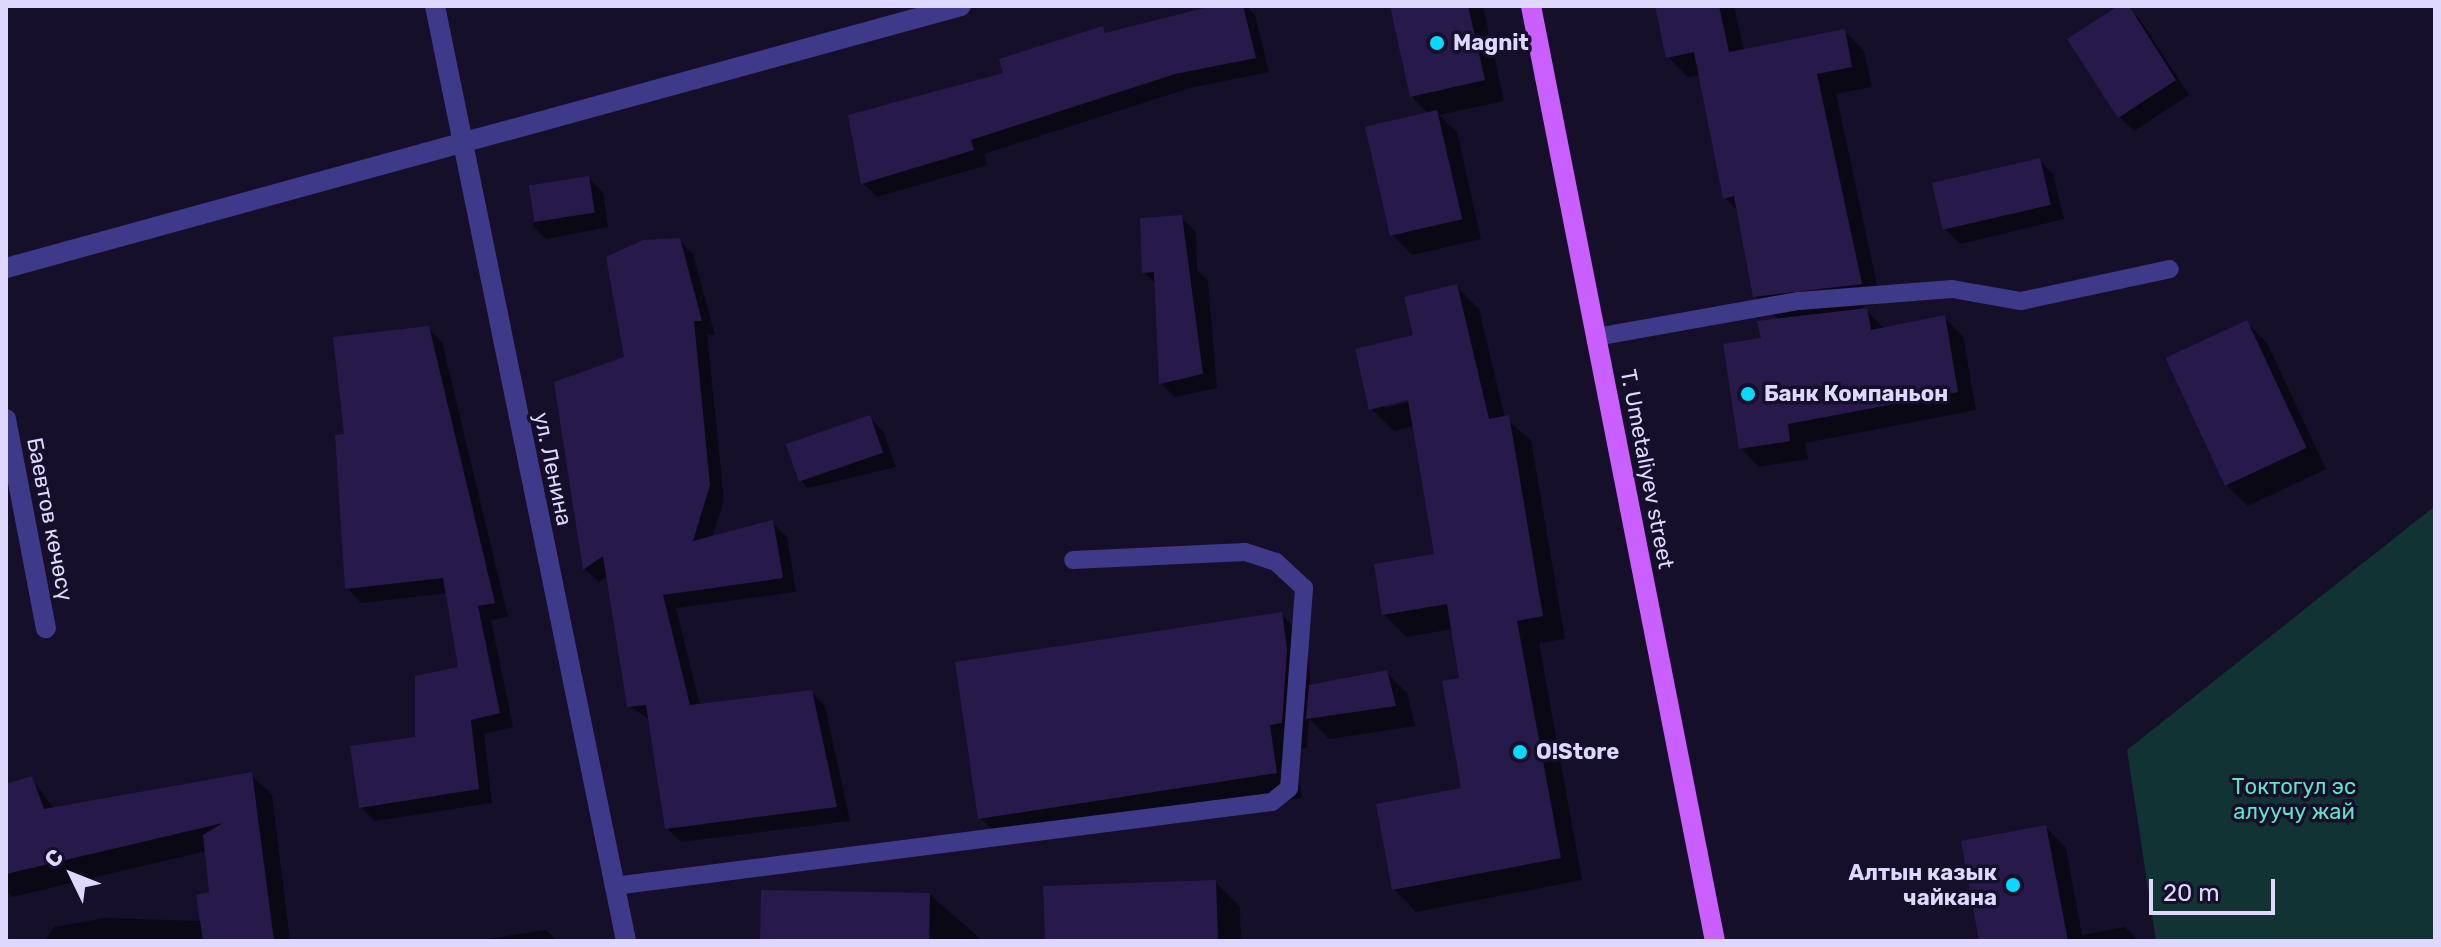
<!DOCTYPE html>
<meta charset="utf-8">
<style>
body{margin:0}
#map{position:relative;width:2441px;height:947px;overflow:hidden;background:#150f29;font-family:Rubik,sans-serif}
div>[style]{position:absolute}
.green>*{inset:0;background:#123334}
.shadow>*{inset:0;background:#0007}
.building>*{inset:0;background:#271a4b;transform-origin:0 0}
.service>*{height:18px;margin:-9px;padding:0 9px;transform-origin:9px;border-radius:9px;background:#3f398a}
.minor>*{height:20px;margin:-10px;padding:0 10px;transform-origin:10px;border-radius:10px;background:#3f398a}
.primary>*{height:20px;margin:-10px;padding:0 10px;transform-origin:10px;border-radius:10px;background:#ca5fff}
.dots>*{width:22px;height:22px;translate:-50% -50%;box-sizing:border-box;border:4px solid #150f29;border-radius:50%}
span{translate:-50% -50%;white-space:nowrap;text-align:center;line-height:1.15;-webkit-text-stroke:7px #150f29;paint-order:stroke}
.poi-label{font-size:22px;color:#ded8ff;font-weight:700}
.left{translate:0 -50%;text-align:left}
.right{translate:-100% -50%;text-align:right}
.street-label{font-size:22px;color:#ded8ff}
.park-label{font-size:22px;color:#5ee5c9}
.frame{position:absolute;inset:0;border:8px solid #ded8ff;pointer-events:none}
.north{position:absolute;left:32px;top:835px;width:80px;height:80px;-webkit-text-stroke:6px #150f29;paint-order:stroke;rotate:313deg;font-size:22px;font-weight:700;line-height:32px;text-align:center;color:#ded8ff}
.north::after{content:'';display:block;margin:auto;width:28px;height:36px;background:#ded8ff;clip-path:polygon(50% 0,100% 100%,50% 72%,0 100%)}
.scale{position:absolute;left:2149px;top:879px;width:126px;height:36px;box-sizing:border-box;border:4px solid #ded8ff;border-top:0;padding-left:10px;font-size:24px;line-height:28px;white-space:nowrap;color:#ded8ff;-webkit-text-stroke:6px #150f29;paint-order:stroke}
</style>
<div id="map">
<div class="green">
<i style="clip-path:polygon(2435px 506px,2435px 941px,2156px 941px,2127px 750px)"></i>
</div>
<div class="shadow">
<i style="clip-path:polygon(1220px 6px,1246px 6px,1255px 15px,1269px 72px,1190px 88px,984px 154px,987px 165px,877px 197px,863px 183px,1006px 74px,1102px 28px,1108px 34px)"></i>
<i style="clip-path:polygon(1392px 6px,1483px 6px,1504px 101px,1439px 115px,1457px 132px,1481px 239px,1412px 255px,1392px 234px,1429px 114px,1411px 96px)"></i>
<i style="clip-path:polygon(1657px 6px,1734px 6px,1744px 51px,1844px 31px,1864px 51px,1872px 87px,1836px 94px,1881px 304px,1862px 306px,1885px 329px,1944px 317px,1963px 336px,1976px 410px,1805px 443px,1808px 459px,1759px 467px,1741px 448px,1778px 319px,1755px 296px,1739px 212px,1725px 198px,1700px 75px,1688px 77px,1668px 57px)"></i>
<i style="clip-path:polygon(2122px 6px,2139px 18px,2189px 95px,2134px 131px,2120px 117px)"></i>
<i style="clip-path:polygon(2039px 160px,2053px 174px,2064px 219px,1960px 244px,1945px 229px)"></i>
<i style="clip-path:polygon(589px 178px,603px 192px,608px 227px,546px 239px,532px 225px)"></i>
<i style="clip-path:polygon(1181px 217px,1196px 232px,1197px 270px,1208px 281px,1217px 388px,1175px 397px,1161px 383px,1157px 285px,1144px 272px)"></i>
<i style="clip-path:polygon(679px 240px,693px 254px,715px 335px,707px 334px,724px 500px,712px 538px,772px 522px,787px 537px,796px 592px,676px 608px,700px 706px,811px 692px,825px 706px,850px 821px,681px 842px,667px 828px,650px 720px,629px 706px,608px 576px,599px 582px,585px 569px,626px 358px)"></i>
<i style="clip-path:polygon(evenodd,1457px 287px,1479px 309px,1505px 418px,1531px 440px,1565px 639px,1539px 643px,1582px 880px,1416px 912px,1394px 889px,1463px 790px,1461px 679px,1453px 629px,1406px 637px,1384px 614px,1436px 555px,1414px 426px,1394px 431px,1371px 409px,1457px 287px,1417px 396px,1418px 400px,1385px 408px,1385px 404px,1417px 396px)"></i>
<i style="clip-path:polygon(2246px 322px,2267px 343px,2326px 469px,2248px 506px,2227px 486px)"></i>
<i style="clip-path:polygon(428px 328px,442px 342px,508px 617px,491px 620px,513px 727px,484px 734px,492px 803px,375px 821px,361px 807px,417px 739px,460px 668px,448px 593px,361px 603px,347px 588px,347px 436px)"></i>
<i style="clip-path:polygon(869px 417px,883px 431px,896px 467px,808px 488px,794px 473px)"></i>
<i style="clip-path:polygon(1281px 614px,1306px 640px,1311px 687px,1386px 672px,1407px 693px,1415px 726px,1329px 739px,1309px 719px,1307px 748px,1294px 750px,1302px 798px,1006px 843px,980px 818px)"></i>
<i style="clip-path:polygon(251px 775px,272px 795px,290px 941px,45px 941px,54px 927px,105px 918px,202px 921px,211px 894px,206px 851px,12px 897px,6px 891px,6px 786px,31px 778px,55px 809px)"></i>
<i style="clip-path:polygon(2046px 827px,2066px 848px,2082px 935px,2125px 927px,2139px 941px,1981px 941px)"></i>
<i style="clip-path:polygon(1215px 882px,1240px 907px,1241px 941px,1047px 941px)"></i>
<i style="clip-path:polygon(929px 894px,983px 941px,762px 941px)"></i>
<i style="clip-path:polygon(546px 930px,557px 941px,474px 941px)"></i>
</div>
<div class="building">
<i style="clip-path:polygon(1212px 6px,1243px 6px,1256px 58px,1175px 74px,971px 140px,974px 150px,861px 184px,848px 115px,1003px 73px,999px 59px,1103px 26px,1105px 33px)"></i>
<i style="clip-path:polygon(1390px 6px,1468px 6px,1485px 80px,1410px 97px)"></i>
<i style="clip-path:polygon(1655px 6px,1719px 6px,1729px 52px,1845px 29px,1852px 67px,1817px 74px,1862px 284px,1753px 297px,1734px 196px,1723px 199px,1694px 52px,1666px 58px)"></i>
<i style="clip-path:polygon(2118px 6px,2129px 6px,2176px 80px,2118px 118px,2067px 39px)"></i>
<i style="left:1437px;top:110px;width:112px;height:74px;rotate:77deg"></i>
<i style="left:2040px;top:158px;width:48px;height:111px;rotate:77deg"></i>
<i style="left:589px;top:176px;width:37px;height:61px;rotate:81deg"></i>
<i style="clip-path:polygon(1182px 215px,1203px 374px,1159px 384px,1154px 272px,1142px 273px,1140px 218px)"></i>
<i style="clip-path:polygon(680px 238px,702px 321px,694px 321px,710px 485px,693px 541px,773px 520px,783px 578px,663px 595px,690px 705px,812px 690px,837px 807px,665px 829px,646px 705px,627px 707px,603px 556px,583px 570px,554px 382px,624px 357px,606px 257px,643px 240px)"></i>
<i style="clip-path:polygon(1457px 284px,1489px 419px,1509px 415px,1543px 616px,1517px 621px,1561px 858px,1392px 890px,1376px 804px,1461px 788px,1442px 681px,1459px 678px,1447px 604px,1382px 615px,1374px 564px,1434px 554px,1408px 400px,1369px 410px,1355px 349px,1413px 335px,1404px 297px)"></i>
<i style="clip-path:polygon(1867px 308px,1871px 330px,1945px 315px,1958px 392px,1788px 424px,1790px 441px,1739px 449px,1723px 344px,1761px 338px,1757px 321px)"></i>
<i style="left:2247px;top:320px;width:141px;height:90px;rotate:65deg"></i>
<i style="clip-path:polygon(429px 326px,495px 603px,478px 606px,500px 713px,471px 720px,479px 789px,359px 808px,350px 746px,415px 737px,415px 676px,458px 667px,443px 578px,345px 589px,335px 435px,344px 434px,333px 337px)"></i>
<i style="left:870px;top:415px;width:40px;height:89px;rotate:71deg"></i>
<i style="clip-path:polygon(1282px 612px,1287px 649px,1282px 723px,1270px 725px,1277px 773px,978px 819px,955px 662px)"></i>
<i style="clip-path:polygon(1387px 670px,1396px 706px,1306px 719px,1309px 685px)"></i>
<i style="clip-path:polygon(252px 772px,274px 941px,203px 941px,196px 895px,209px 892px,203px 835px,223px 823px,6px 874px,6px 784px,32px 776px,44px 809px)"></i>
<i style="clip-path:polygon(2046px 825px,2068px 941px,1979px 941px,1961px 841px)"></i>
<i style="left:1216px;top:880px;width:61px;height:173px;rotate:88deg"></i>
<i style="left:761px;top:890px;width:169px;height:51px;rotate:1deg"></i>
</div>
<div class="service">
<i style="left:1596px;top:337px;width:206px;rotate:-10.1deg"></i>
<i style="left:1799px;top:301px;width:153px;rotate:-4.5deg"></i>
<i style="left:1952px;top:289px;width:70px;rotate:9.9deg"></i>
<i style="left:2021px;top:301px;width:152px;rotate:-12.1deg"></i>
<i style="left:614px;top:886px;width:663px;rotate:-7.28deg"></i>
<i style="left:1272px;top:802px;width:22px;rotate:-39deg"></i>
<i style="left:1289px;top:788px;width:201px;rotate:-85.7deg"></i>
<i style="left:1304px;top:588px;width:38px;rotate:-137deg"></i>
<i style="left:1276px;top:562px;width:33px;rotate:-162deg"></i>
<i style="left:1245px;top:552px;width:172px;rotate:177.3deg"></i>
</div>
<div class="minor">
<i style="left:435px;top:6px;width:954px;rotate:78.45deg"></i>
<i style="left:6px;top:268px;width:990px;rotate:-15.34deg"></i>
<i style="left:6px;top:419px;width:213px;rotate:79.2deg"></i>
</div>
<div class="primary">
<i style="left:1531px;top:6px;width:953px;rotate:78.87deg"></i>
</div>
<div class="dots">
<i style="left:1437px;top:43px;background:#04daff"></i>
<i style="left:1748px;top:394px;background:#04daff"></i>
<i style="left:1520px;top:752px;background:#04daff"></i>
<i style="left:2013px;top:885px;background:#04daff"></i>
</div>
<div class="poi-label">
<span class="left" style="left:1453px;top:43px">Magnit</span>
<span class="left" style="left:1764px;top:394px">Банк Компаньон</span>
<span class="left" style="left:1536px;top:752px">O!Store</span>
<span class="right" style="left:1997px;top:885px">Алтын казык<br>чайкана</span>
</div>
<div class="street-label">
<span style="left:553px;top:469px;rotate:78deg">ул. Ленина</span>
<span style="left:1647px;top:469px;rotate:79deg">T. Umetaliyev street</span>
<span style="left:50px;top:519px;rotate:79deg">Баевтов көчөсү</span>
</div>
<div class="park-label">
<span style="left:2294px;top:799px">Токтогул эс<br>алуучу жай</span>
</div>
<div class="frame"></div>
<div class="north">С</div>
<div class="scale">20 m</div>
</div>
